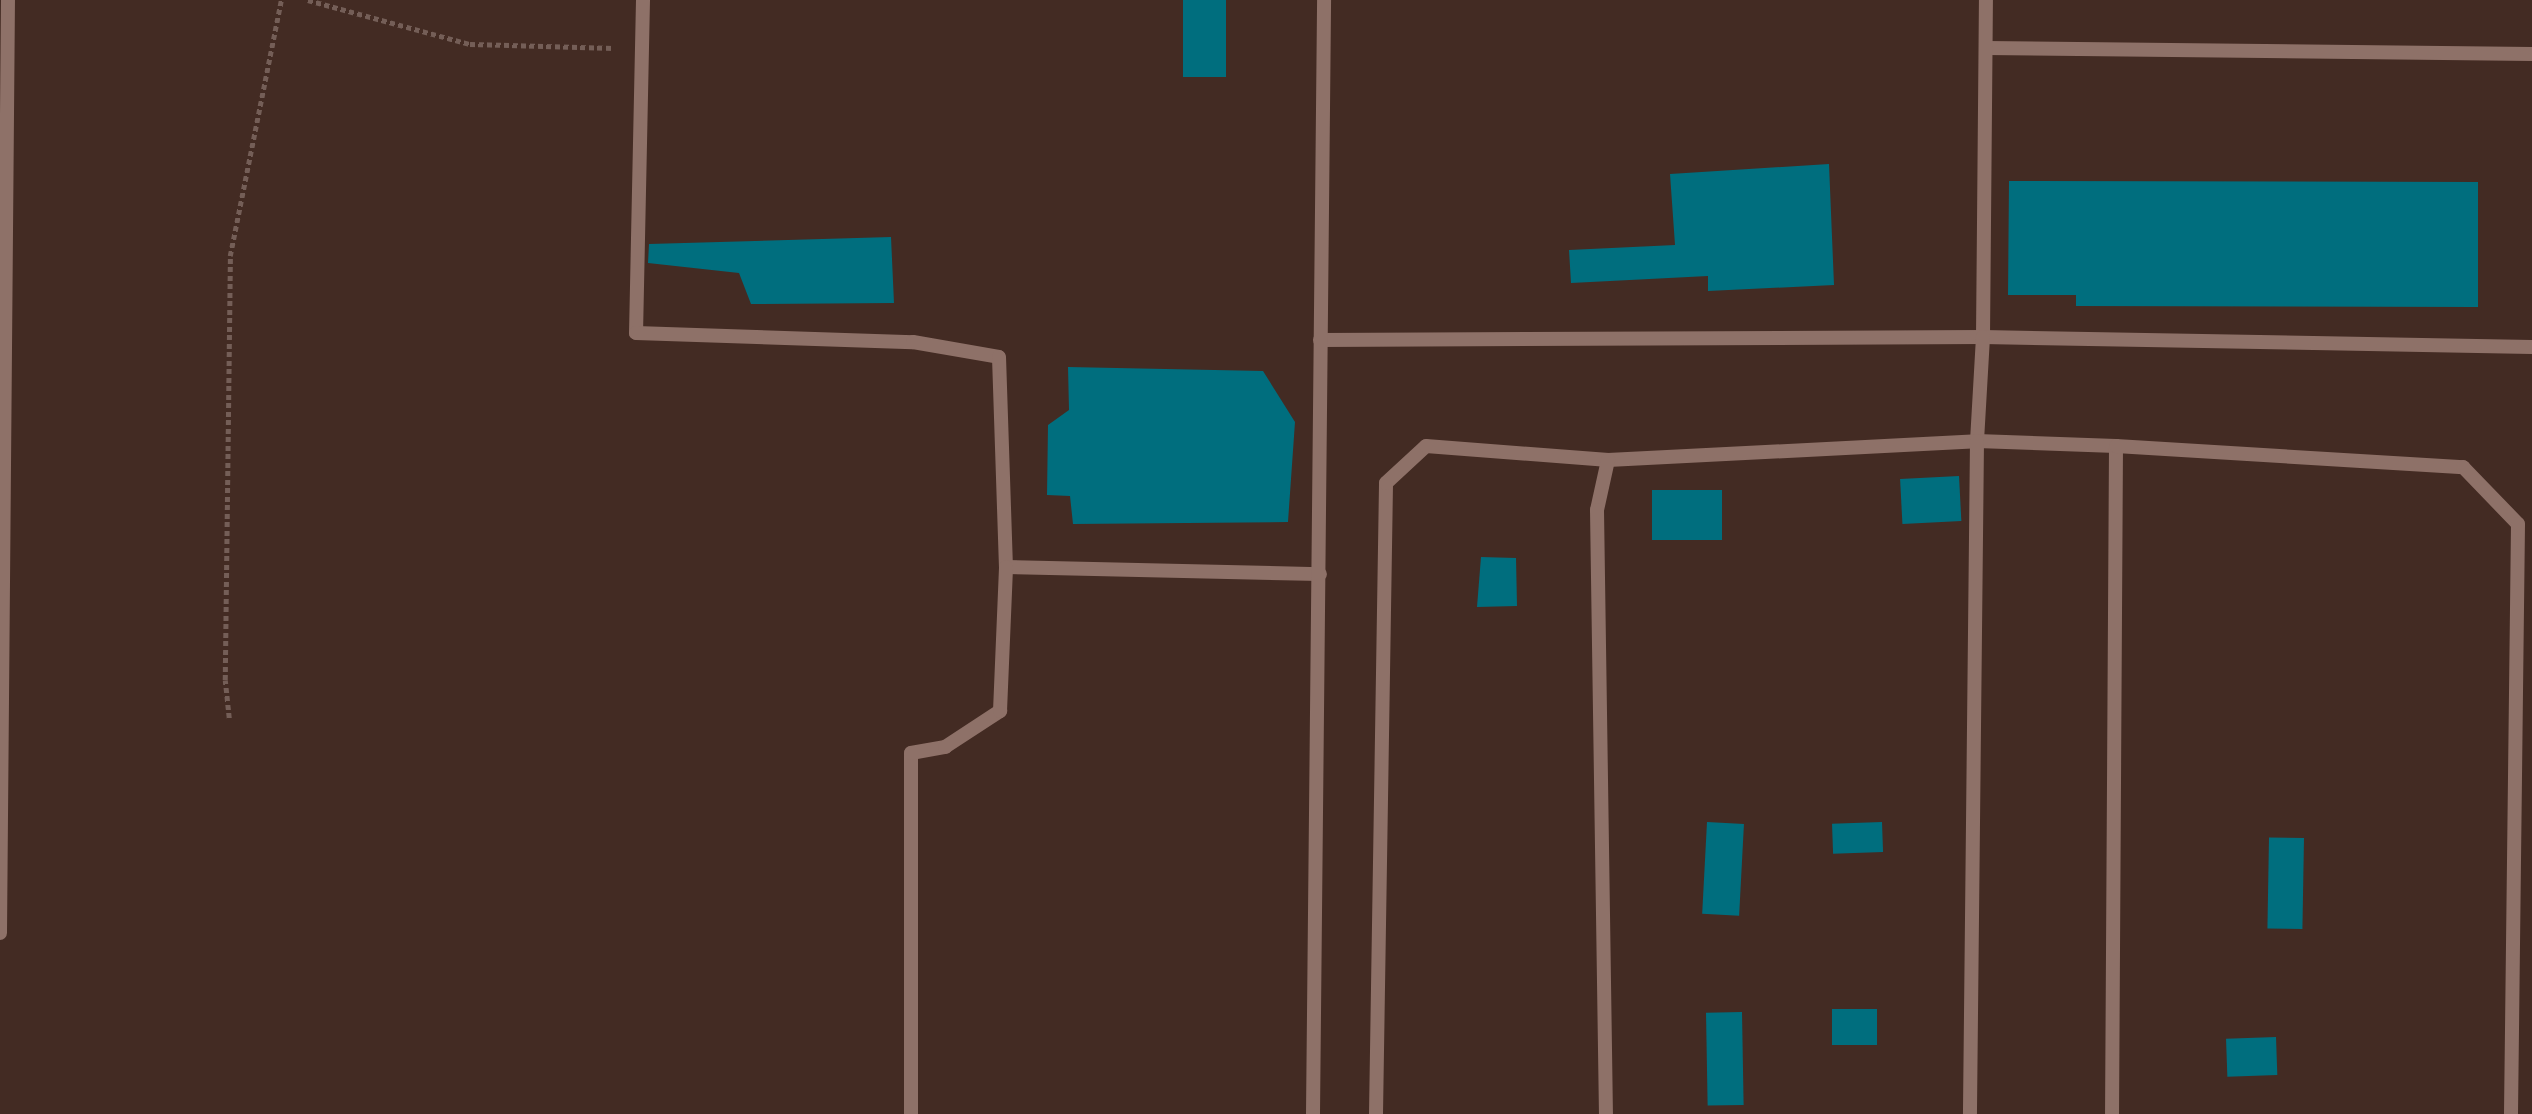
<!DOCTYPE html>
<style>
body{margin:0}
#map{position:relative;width:2532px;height:1114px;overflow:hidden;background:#432b23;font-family:"Golos Text",sans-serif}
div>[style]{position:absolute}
.building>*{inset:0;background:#006e7e;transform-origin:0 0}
.path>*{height:4.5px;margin-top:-2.25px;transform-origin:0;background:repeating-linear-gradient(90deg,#745e57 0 5px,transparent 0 8.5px)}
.lane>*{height:14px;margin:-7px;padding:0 7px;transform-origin:7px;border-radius:7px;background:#8e7168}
.street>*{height:14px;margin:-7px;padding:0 7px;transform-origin:7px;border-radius:7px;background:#8e7168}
span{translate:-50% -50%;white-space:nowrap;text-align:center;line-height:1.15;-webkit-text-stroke:6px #432b23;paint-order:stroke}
</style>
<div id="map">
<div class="building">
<i style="left:1183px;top:0;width:43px;height:77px"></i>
<i style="clip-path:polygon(1829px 164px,1834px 285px,1708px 291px,1708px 276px,1571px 283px,1569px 250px,1675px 245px,1670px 174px)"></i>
<i style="clip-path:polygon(2009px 181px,2478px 182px,2478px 307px,2076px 306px,2076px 295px,2008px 295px)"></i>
<i style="clip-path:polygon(891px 237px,894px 303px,751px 304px,739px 273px,648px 263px,649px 244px)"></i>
<i style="clip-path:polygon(1068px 367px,1263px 371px,1295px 422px,1288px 522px,1073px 524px,1070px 496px,1047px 495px,1048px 425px,1069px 410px)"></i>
<i style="left:1959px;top:476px;width:45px;height:59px;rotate:87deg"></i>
<i style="left:1652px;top:490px;width:70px;height:50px"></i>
<i style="clip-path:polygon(1481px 557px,1516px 558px,1517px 606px,1477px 607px)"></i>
<i style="left:1707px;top:822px;width:37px;height:92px;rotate:3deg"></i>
<i style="left:1882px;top:822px;width:30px;height:50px;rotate:88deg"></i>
<i style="left:2304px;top:838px;width:91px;height:35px;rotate:91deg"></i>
<i style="left:1832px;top:1009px;width:45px;height:36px"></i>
<i style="left:1742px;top:1012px;width:93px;height:36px;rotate:89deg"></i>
<i style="left:2276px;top:1037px;width:38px;height:50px;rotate:88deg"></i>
</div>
<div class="path">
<i style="left:308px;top:0;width:168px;rotate:15.2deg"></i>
<i style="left:470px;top:44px;width:144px;rotate:1.6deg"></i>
<i style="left:229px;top:718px;width:38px;rotate:-96deg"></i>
<i style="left:225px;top:680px;width:424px;rotate:-89.3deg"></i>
<i style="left:230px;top:256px;width:261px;rotate:-78.7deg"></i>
</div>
<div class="lane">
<i style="left:643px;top:0;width:333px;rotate:91.2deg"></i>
<i style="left:636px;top:333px;width:277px;rotate:1.9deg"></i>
<i style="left:913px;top:342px;width:87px;rotate:9.9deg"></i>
<i style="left:999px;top:357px;width:210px;rotate:88.1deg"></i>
<i style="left:1006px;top:567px;width:314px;rotate:1.3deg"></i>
<i style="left:1986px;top:48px;width:546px;rotate:0.63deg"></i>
<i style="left:1983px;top:337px;width:337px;rotate:-89.5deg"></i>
<i style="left:1320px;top:340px;width:663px;rotate:-0.26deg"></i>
<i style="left:1983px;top:337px;width:549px;rotate:1.04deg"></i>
<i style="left:911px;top:1114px;width:361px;rotate:-90deg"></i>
<i style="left:911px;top:753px;width:35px;rotate:-10deg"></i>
<i style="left:945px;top:747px;width:66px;rotate:-33.2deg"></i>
<i style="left:1000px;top:711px;width:144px;rotate:-87.6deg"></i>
<i style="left:1313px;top:1114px;width:1114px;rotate:-89.43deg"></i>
</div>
<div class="street">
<i style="left:1983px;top:337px;width:104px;rotate:93.3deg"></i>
<i style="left:1977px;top:441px;width:139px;rotate:2.1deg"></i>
<i style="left:2116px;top:446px;width:668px;rotate:90.34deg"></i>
<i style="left:2116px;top:446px;width:348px;rotate:3.5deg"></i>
<i style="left:2463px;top:467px;width:79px;rotate:46deg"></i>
<i style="left:2518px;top:524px;width:590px;rotate:90.68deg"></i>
<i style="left:1608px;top:460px;width:369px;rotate:-2.9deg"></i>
<i style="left:1977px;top:441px;width:673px;rotate:90.6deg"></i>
<i style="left:0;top:933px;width:933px;rotate:-89.51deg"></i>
<i style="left:1376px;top:1114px;width:631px;rotate:-89.09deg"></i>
<i style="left:1386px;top:483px;width:54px;rotate:-42.8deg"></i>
<i style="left:1426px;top:446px;width:183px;rotate:4.4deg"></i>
<i style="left:1608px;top:460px;width:51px;rotate:102.4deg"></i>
<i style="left:1597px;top:510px;width:604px;rotate:89.15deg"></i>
</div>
</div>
